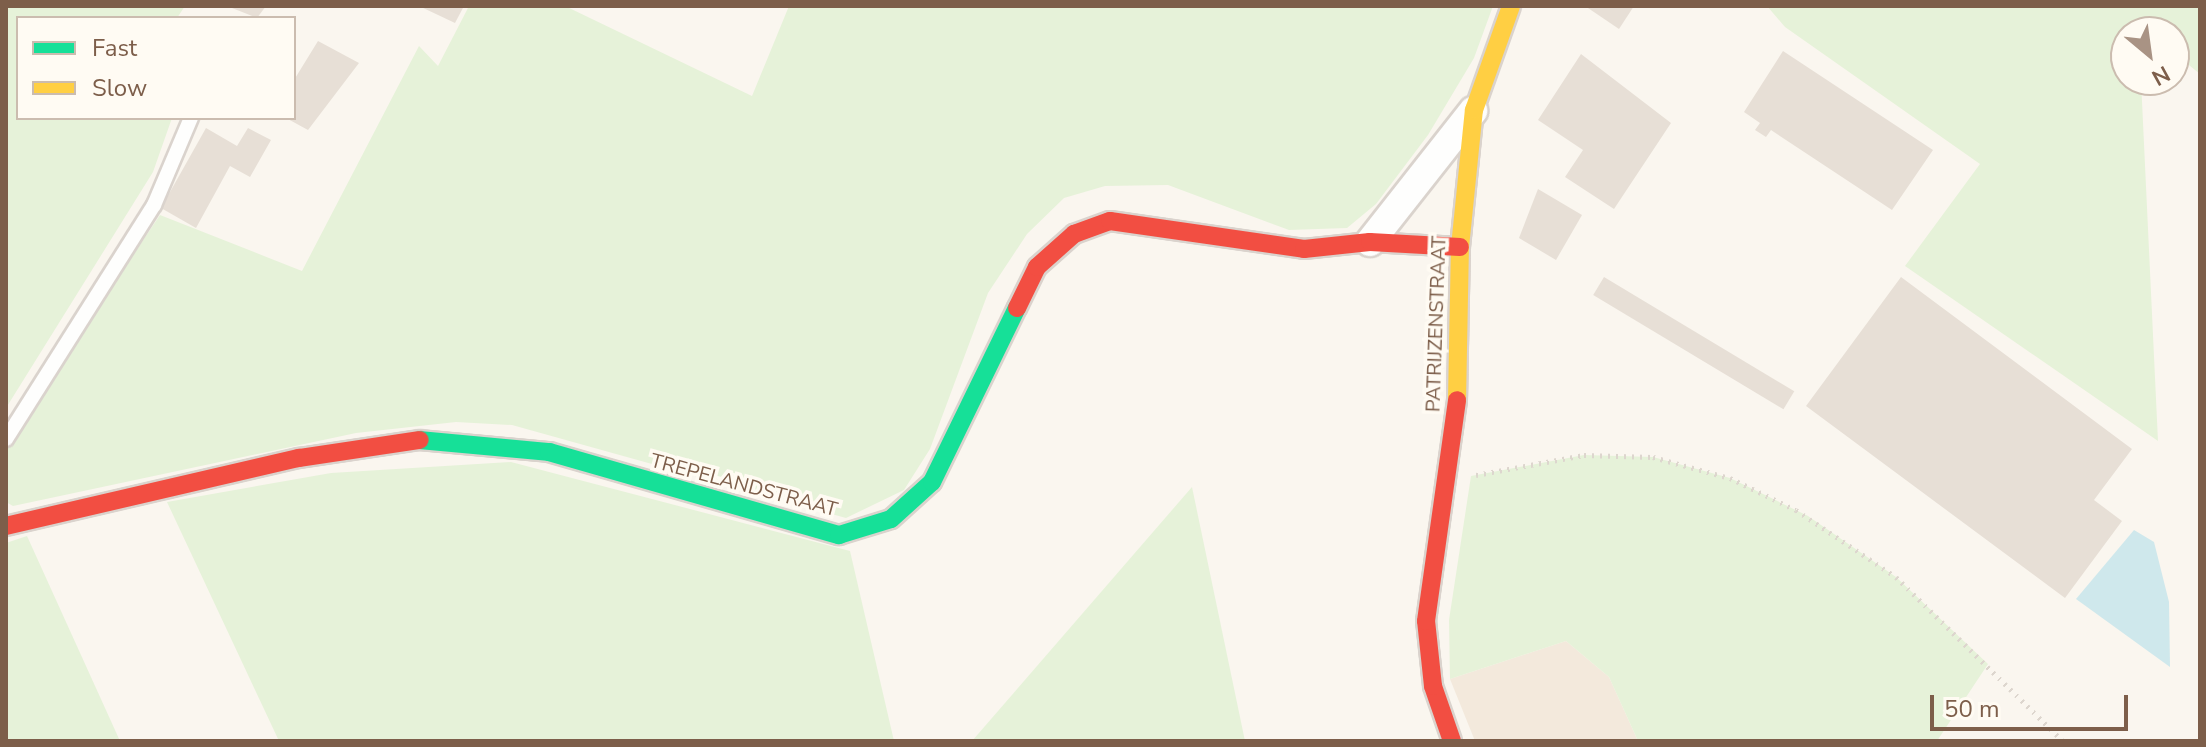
<!DOCTYPE html>
<style>
body{margin:0}
#map{position:relative;width:2206px;height:747px;overflow:hidden;background:#faf6ef;font-family:"Nunito Sans",sans-serif}
div>[style]{position:absolute}
.residential>*{inset:0;background:#f3e9dc}
.green>*{inset:0;background:#e6f2d9}
.water>*{inset:0;background:#cfe8ec}
.building>*{inset:0;background:#e7dfd6;transform-origin:0 0}
.path>*{height:5px;margin-top:-2.5px;transform-origin:0;background:repeating-linear-gradient(90deg,#ddd6ce 0 2px,transparent 0 8px)}
.roads{filter:drop-shadow(2px 0 #dad3cd) drop-shadow(-2px 0 #dad3cd) drop-shadow(0 2px #dad3cd) drop-shadow(0 -2px #dad3cd)}
.lane>*{height:14px;margin:-7px;padding:0 7px;transform-origin:7px;border-radius:7px;background:#fefefd}
.street>*{height:28px;margin:-14px;padding:0 14px;transform-origin:14px;border-radius:14px;background:#fefefd}
.fast>*{height:18px;margin:-9px;padding:0 9px;transform-origin:9px;border-radius:9px;background:#16e098}
.slow>*{height:18px;margin:-9px;padding:0 9px;transform-origin:9px;border-radius:9px;background:#ffcf43}
.jam>*{height:18px;margin:-9px;padding:0 9px;transform-origin:9px;border-radius:9px;background:#f24e42}
span{translate:-50% -50%;white-space:nowrap;text-align:center;line-height:1.15;-webkit-text-stroke:7px #fffbf3;paint-order:stroke}
.street-label{font-size:20px;color:#7d5e4a}
.frame{position:absolute;inset:0;border:8px solid #7d5e4a;pointer-events:none}
.legend{position:absolute;left:16px;top:16px;width:280px;height:104px;box-sizing:border-box;background:#fffbf3;border:2px solid #cbbcaf;margin:0;padding:10px 14px;list-style:none;font-size:24px;color:#7d5e4a}
.legend li{display:flex;align-items:center;gap:16px;height:40px}
.legend b{width:40px;border:2px solid #cbbcaf}
.north{position:absolute;left:2110px;top:16px;width:80px;height:80px;box-sizing:border-box;background:#fffbf3;border:2px solid #cbbcaf;border-radius:50%;rotate:151deg;font-size:22px;font-weight:700;line-height:32px;text-align:center;color:#7d5e4a}
.north::after{content:'';display:block;margin:auto;width:28px;height:36px;background:#a99384;clip-path:polygon(50% 0,100% 100%,50% 72%,0 100%)}
.scale{position:absolute;left:1930px;top:695px;width:198px;height:36px;box-sizing:border-box;border:4px solid #7d5e4a;border-top:0;padding-left:10px;font-size:24px;line-height:28px;white-space:nowrap;color:#7d5e4a;-webkit-text-stroke:6px #fffbf3;paint-order:stroke}
</style>
<div id="map">
<div class="residential">
<i style="clip-path:polygon(1566px 641px,1609px 677px,1638px 741px,1475px 741px,1450px 679px)"></i>
</div>
<div class="green">
<i style="clip-path:polygon(6px 6px,185px 6px,177px 18px,18px 18px,18px 118px,172px 118px,153px 172px,6px 408px)"></i>
<i style="clip-path:polygon(469px 6px,565px 6px,752px 96px,789px 6px,1493px 6px,1474px 58px,1428px 135px,1376px 204px,1347px 228px,1289px 230px,1168px 185px,1105px 186px,1064px 198px,1027px 234px,988px 293px,930px 449px,904px 490px,846px 518px,512px 425px,456px 422px,356px 433px,13px 506px,6px 502px,6px 444px,160px 215px,302px 271px,419px 46px,438px 66px)"></i>
<i style="clip-path:polygon(1767px 6px,2200px 6px,2200px 74px,2174px 53px,2174px 32px,2140px 25px,2139px 32px,2126px 32px,2126px 80px,2141px 80px,2158px 441px,1905px 266px,1980px 164px,1785px 27px)"></i>
<i style="clip-path:polygon(1584px 455px,1653px 457px,1730px 478px,1808px 516px,1896px 577px,1988px 664px,1937px 741px,1638px 741px,1609px 677px,1566px 641px,1450px 679px,1449px 620px,1471px 476px)"></i>
<i style="clip-path:polygon(511px 462px,850px 551px,894px 741px,279px 741px,167px 502px,331px 473px)"></i>
<i style="clip-path:polygon(1192px 487px,1245px 741px,972px 741px)"></i>
<i style="clip-path:polygon(27px 536px,120px 741px,6px 741px,6px 543px)"></i>
</div>
<div class="water">
<i style="clip-path:polygon(2134px 530px,2154px 542px,2169px 602px,2170px 667px,2076px 599px)"></i>
</div>
<div class="building">
<i style="clip-path:polygon(227px 6px,266px 6px,257px 18px)"></i>
<i style="clip-path:polygon(419px 6px,464px 6px,455px 23px)"></i>
<i style="clip-path:polygon(1585px 6px,1634px 6px,1619px 29px)"></i>
<i style="clip-path:polygon(318px 41px,359px 63px,308px 130px,286px 118px,294px 118px,294px 80px)"></i>
<i style="clip-path:polygon(1783px 51px,1933px 150px,1892px 210px,1771px 130px,1766px 137px,1755px 130px,1760px 123px,1744px 112px)"></i>
<i style="clip-path:polygon(1581px 54px,1671px 123px,1614px 209px,1565px 177px,1583px 150px,1538px 120px)"></i>
<i style="clip-path:polygon(206px 128px,237px 146px,248px 128px,271px 140px,250px 177px,230px 166px,196px 228px,161px 208px)"></i>
<i style="clip-path:polygon(1538px 189px,1582px 215px,1556px 260px,1519px 238px)"></i>
<i style="left:1604px;top:277px;width:222px;height:21px;rotate:31deg"></i>
<i style="clip-path:polygon(1901px 277px,2132px 449px,2094px 500px,2122px 521px,2065px 598px,1806px 406px)"></i>
</div>
<div class="path">
<i style="left:1476px;top:475px;width:110px;rotate:-10.5deg"></i>
<i style="left:1584px;top:455px;width:69px;rotate:1.7deg"></i>
<i style="left:1653px;top:457px;width:80px;rotate:15.3deg"></i>
<i style="left:1730px;top:478px;width:73px;rotate:25.9deg"></i>
<i style="left:1796px;top:510px;width:120px;rotate:33.8deg"></i>
<i style="left:1896px;top:577px;width:234px;rotate:44.5deg"></i>
</div>
<div class="roads">
<div class="lane">
<i style="left:6px;top:439px;width:277px;rotate:-57.7deg"></i>
<i style="left:154px;top:205px;width:95px;rotate:-67deg"></i>
</div>
<div class="street">
<i style="left:1370px;top:242px;width:167px;rotate:-51.8deg"></i>
</div>
<div class="fast">
<i style="left:420px;top:440px;width:130px;rotate:5.3deg"></i>
<i style="left:549px;top:452px;width:302px;rotate:16deg"></i>
<i style="left:839px;top:535px;width:54px;rotate:-17.1deg"></i>
<i style="left:891px;top:519px;width:55px;rotate:-42.1deg"></i>
<i style="left:932px;top:482px;width:194px;rotate:-64deg"></i>
</div>
<div class="slow">
<i style="left:1457px;top:400px;width:153px;rotate:-88.9deg"></i>
<i style="left:1460px;top:247px;width:138px;rotate:-84.2deg"></i>
<i style="left:1474px;top:110px;width:110px;rotate:-70.4deg"></i>
</div>
<div class="jam">
<i style="left:1017px;top:308px;width:46px;rotate:-64deg"></i>
<i style="left:1037px;top:267px;width:50px;rotate:-41.7deg"></i>
<i style="left:1074px;top:234px;width:38px;rotate:-20deg"></i>
<i style="left:1110px;top:221px;width:196px;rotate:8.2deg"></i>
<i style="left:1304px;top:249px;width:66px;rotate:-6.1deg"></i>
<i style="left:1370px;top:242px;width:90px;rotate:3.2deg"></i>
<i style="left:6px;top:526px;width:301px;rotate:-13.1deg"></i>
<i style="left:299px;top:458px;width:122px;rotate:-8.5deg"></i>
<i style="left:1452px;top:741px;width:58px;rotate:-109.1deg"></i>
<i style="left:1433px;top:686px;width:65px;rotate:-96.1deg"></i>
<i style="left:1426px;top:621px;width:223px;rotate:-82deg"></i>
</div>
</div>
<div class="street-label">
<span style="left:1436px;top:324px;rotate:-88deg">PATRIJZENSTRAAT</span>
<span style="left:744px;top:485px;rotate:15deg">TREPELANDSTRAAT</span>
</div>
<div class="frame"></div>
<ul class="legend">
<li><b style="height:10px;background:#16e098"></b>Fast</li>
<li><b style="height:10px;background:#ffcf43"></b>Slow</li>
</ul>
<div class="north">N</div>
<div class="scale">50 m</div>
</div>
